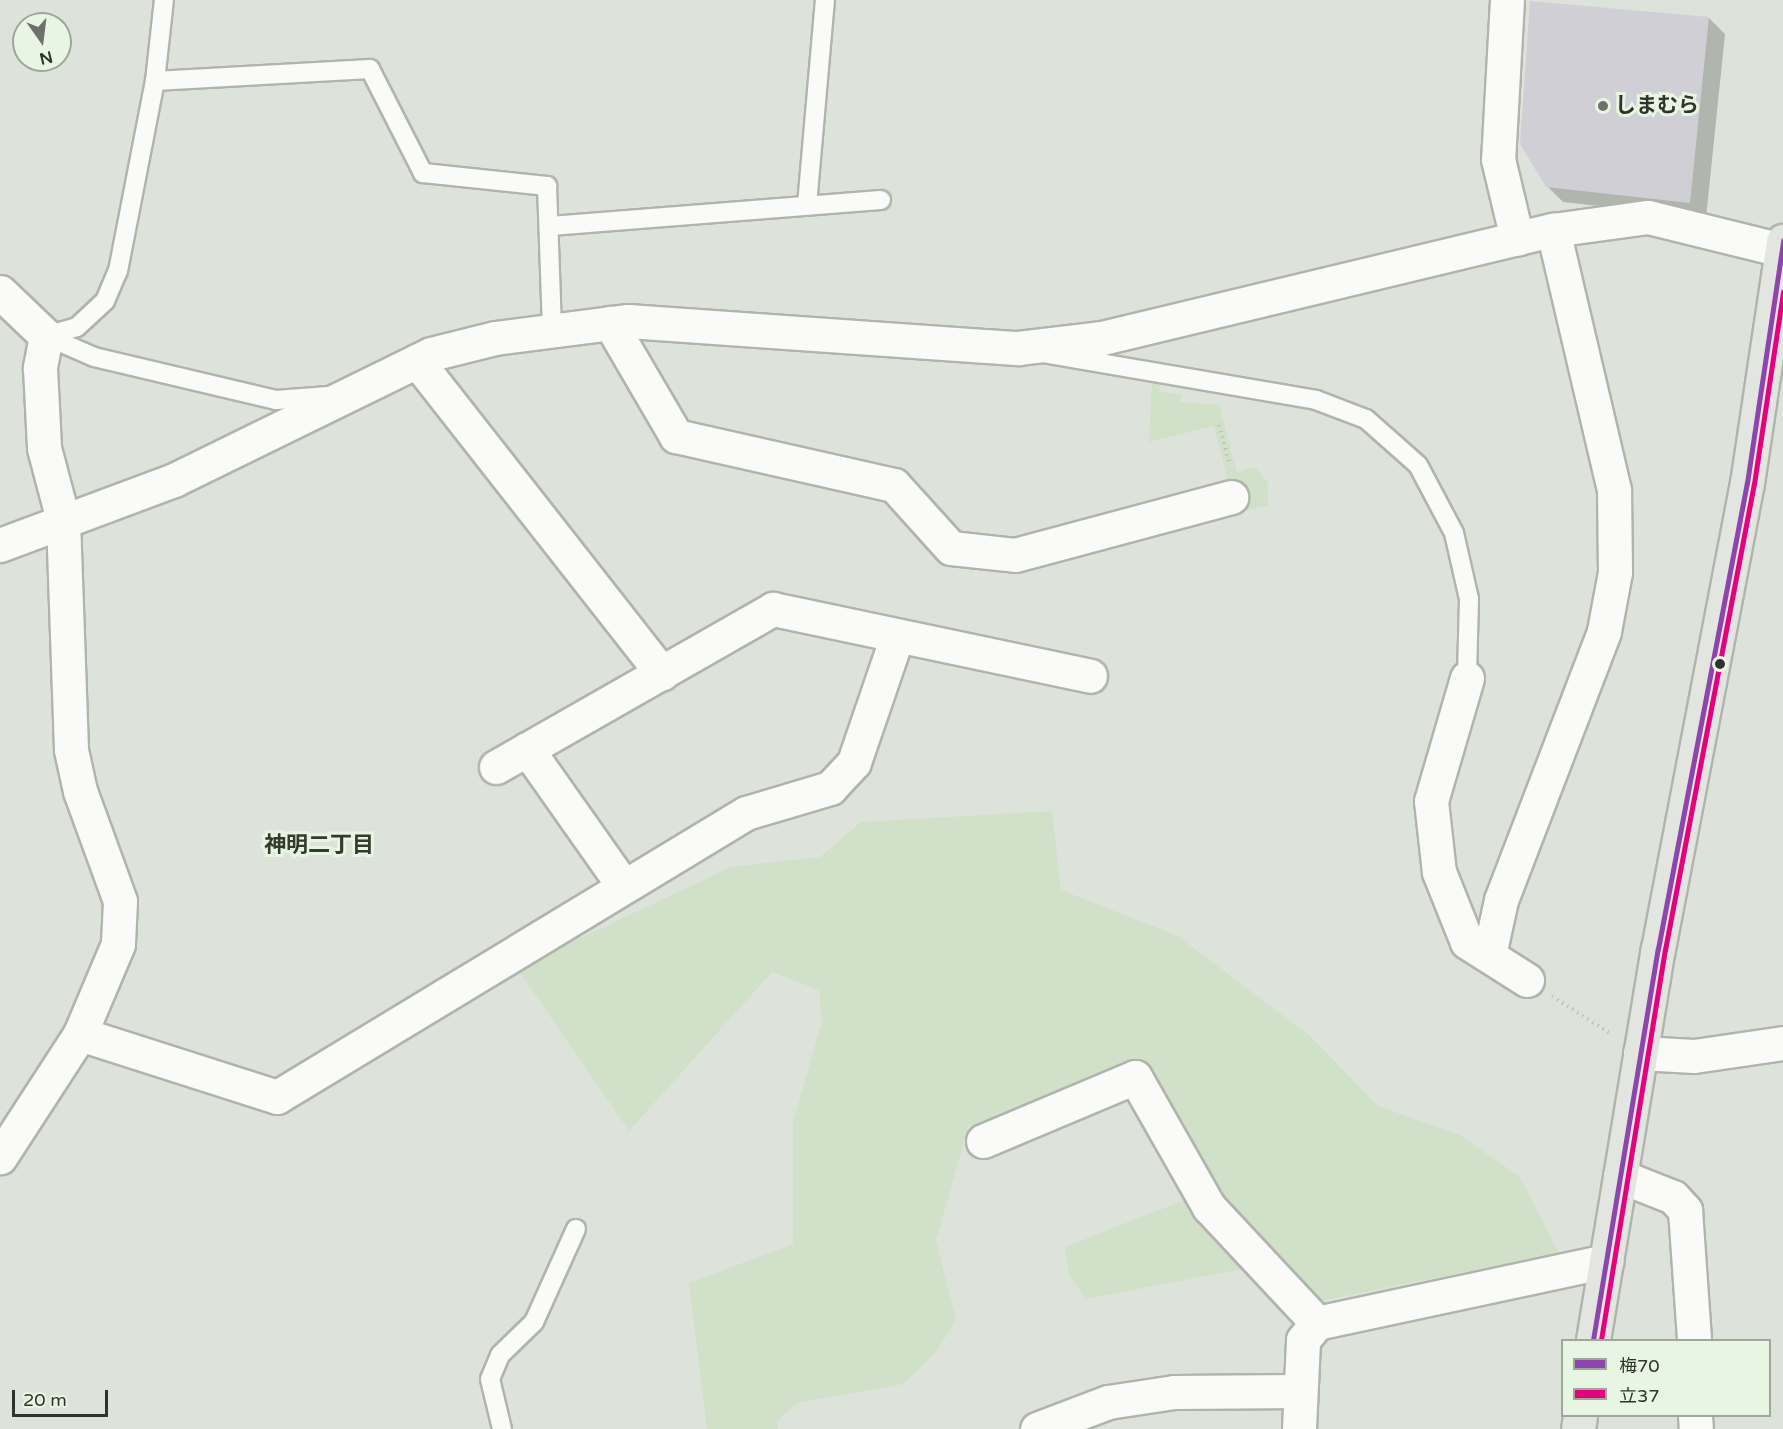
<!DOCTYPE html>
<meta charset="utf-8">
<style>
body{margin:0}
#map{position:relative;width:1783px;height:1429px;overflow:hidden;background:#dde3da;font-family:"Varela Round","Noto Sans JP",sans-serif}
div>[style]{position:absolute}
.green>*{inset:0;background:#d1e0c8}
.shadow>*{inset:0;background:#0003}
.building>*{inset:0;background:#d0cfd6}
.path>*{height:4px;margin-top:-2px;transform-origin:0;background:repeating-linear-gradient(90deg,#c0c3c0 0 1.5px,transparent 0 6px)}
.roads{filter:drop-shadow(2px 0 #b0b4ad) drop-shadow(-2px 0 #b0b4ad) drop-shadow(0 2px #b0b4ad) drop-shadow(0 -2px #b0b4ad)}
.service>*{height:18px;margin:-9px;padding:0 9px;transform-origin:9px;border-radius:9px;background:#fafbf9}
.minor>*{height:33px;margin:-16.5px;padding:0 16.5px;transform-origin:16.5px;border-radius:16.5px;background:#fafbf9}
.primary>*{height:33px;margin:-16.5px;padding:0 16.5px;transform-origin:16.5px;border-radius:16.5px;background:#e3e6e0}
.bus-1>*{height:4.5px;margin:-2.25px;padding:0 2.25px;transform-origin:2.25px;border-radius:2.25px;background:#8e44ad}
.bus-2>*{height:4.5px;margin:-2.25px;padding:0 2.25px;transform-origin:2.25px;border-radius:2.25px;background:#e5007d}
.dots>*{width:16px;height:16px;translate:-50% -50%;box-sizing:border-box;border:3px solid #e9f5e3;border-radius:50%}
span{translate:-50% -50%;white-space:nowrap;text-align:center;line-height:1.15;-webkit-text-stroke:6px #e9f5e3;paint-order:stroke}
.poi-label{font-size:21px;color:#2f332d;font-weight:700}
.left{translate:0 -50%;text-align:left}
.neighbourhood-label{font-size:22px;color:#323b2d;font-weight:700}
.legend{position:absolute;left:1561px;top:1339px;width:210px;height:78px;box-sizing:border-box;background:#e9f5e3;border:2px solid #9fa79a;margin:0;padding:8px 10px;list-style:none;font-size:18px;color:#2f332d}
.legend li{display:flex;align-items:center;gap:12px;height:30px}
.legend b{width:30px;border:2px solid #9fa79a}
.north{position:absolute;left:12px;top:12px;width:60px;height:60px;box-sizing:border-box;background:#e9f5e3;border:2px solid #9fa79a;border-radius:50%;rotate:166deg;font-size:16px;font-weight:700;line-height:24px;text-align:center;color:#2f332d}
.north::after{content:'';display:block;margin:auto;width:21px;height:27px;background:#6c716a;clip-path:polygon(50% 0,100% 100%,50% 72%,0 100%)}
.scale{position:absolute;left:12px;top:1390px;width:96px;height:27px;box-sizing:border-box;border:3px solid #2f332d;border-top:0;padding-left:8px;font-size:18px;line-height:21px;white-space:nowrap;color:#2f332d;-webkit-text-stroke:4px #e9f5e3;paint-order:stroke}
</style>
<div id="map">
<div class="green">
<i style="clip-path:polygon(1152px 379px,1160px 380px,1159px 392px,1181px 394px,1180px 402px,1219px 405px,1237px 472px,1255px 467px,1268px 483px,1268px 505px,1236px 513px,1214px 426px,1149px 442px)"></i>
<i style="clip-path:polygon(1052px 811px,1061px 890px,1178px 936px,1310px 1036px,1378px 1106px,1460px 1135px,1520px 1177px,1559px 1253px,1315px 1302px,1278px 1262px,1086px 1299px,1069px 1275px,1065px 1247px,1215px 1188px,1136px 1064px,968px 1127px,936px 1241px,956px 1320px,936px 1352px,903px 1384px,797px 1403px,777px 1421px,778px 1429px,707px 1429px,689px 1283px,793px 1244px,793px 1122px,822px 1021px,819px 990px,772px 972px,629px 1131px,517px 968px,731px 867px,820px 857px,861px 822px)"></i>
</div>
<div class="shadow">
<i style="clip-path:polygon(1709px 18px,1725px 34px,1706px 218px,1563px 202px,1547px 186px)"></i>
</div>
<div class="building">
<i style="clip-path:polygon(1530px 1px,1709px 17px,1690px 203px,1546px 187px,1520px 144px)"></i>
</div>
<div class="path">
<i style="left:1219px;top:425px;width:41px;rotate:74.6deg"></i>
<i style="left:1552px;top:996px;width:70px;rotate:32.8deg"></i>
</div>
<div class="roads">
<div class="service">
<i style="left:155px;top:81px;width:215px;rotate:-3.2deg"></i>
<i style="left:370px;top:69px;width:117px;rotate:63deg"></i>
<i style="left:423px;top:173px;width:125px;rotate:6deg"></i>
<i style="left:547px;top:186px;width:144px;rotate:88deg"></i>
<i style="left:807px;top:205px;width:206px;rotate:-85deg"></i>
<i style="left:550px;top:226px;width:332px;rotate:-4.5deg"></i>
<i style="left:46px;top:336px;width:32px;rotate:-16deg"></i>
<i style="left:77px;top:327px;width:38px;rotate:-43deg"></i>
<i style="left:105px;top:301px;width:33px;rotate:-67deg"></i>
<i style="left:118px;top:271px;width:194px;rotate:-79deg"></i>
<i style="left:155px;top:81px;width:81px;rotate:-83.7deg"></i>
<i style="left:46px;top:336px;width:52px;rotate:23.6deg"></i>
<i style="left:94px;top:357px;width:187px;rotate:13.3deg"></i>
<i style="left:276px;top:400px;width:52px;rotate:-4.4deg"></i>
<i style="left:1048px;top:354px;width:272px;rotate:9.7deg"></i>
<i style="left:1316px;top:400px;width:53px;rotate:20.8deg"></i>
<i style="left:1366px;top:419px;width:69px;rotate:41.5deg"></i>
<i style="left:1418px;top:465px;width:77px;rotate:62.1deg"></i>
<i style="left:1454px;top:533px;width:68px;rotate:77.2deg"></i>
<i style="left:1469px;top:599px;width:79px;rotate:91.5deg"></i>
<i style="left:502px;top:1429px;width:51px;rotate:-103.5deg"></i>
<i style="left:490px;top:1379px;width:26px;rotate:-67deg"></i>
<i style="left:500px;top:1355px;width:47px;rotate:-44.1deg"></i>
<i style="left:534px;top:1322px;width:102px;rotate:-65.7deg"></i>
</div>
<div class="minor">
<i style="left:1507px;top:0;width:159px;rotate:93.2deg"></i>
<i style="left:1498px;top:159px;width:82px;rotate:76.6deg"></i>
<i style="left:0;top:292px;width:64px;rotate:43.7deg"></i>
<i style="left:46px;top:336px;width:33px;rotate:101deg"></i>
<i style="left:40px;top:368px;width:80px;rotate:87.1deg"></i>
<i style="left:44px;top:448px;width:74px;rotate:75.2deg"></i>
<i style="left:63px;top:520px;width:230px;rotate:88deg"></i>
<i style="left:71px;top:750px;width:42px;rotate:77.6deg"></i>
<i style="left:80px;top:791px;width:117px;rotate:70deg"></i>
<i style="left:120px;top:901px;width:43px;rotate:92.7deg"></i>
<i style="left:118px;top:944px;width:98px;rotate:112.9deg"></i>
<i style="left:80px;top:1034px;width:147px;rotate:123deg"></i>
<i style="left:610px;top:323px;width:131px;rotate:59.7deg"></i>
<i style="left:676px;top:436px;width:223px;rotate:12.7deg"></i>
<i style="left:894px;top:485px;width:85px;rotate:47.9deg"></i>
<i style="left:951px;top:548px;width:64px;rotate:6.2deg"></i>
<i style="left:1015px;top:555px;width:224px;rotate:-15deg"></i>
<i style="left:417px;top:361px;width:397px;rotate:51.9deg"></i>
<i style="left:0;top:545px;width:186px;rotate:-20.5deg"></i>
<i style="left:174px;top:480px;width:286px;rotate:-26.1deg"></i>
<i style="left:431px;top:354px;width:66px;rotate:-14deg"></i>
<i style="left:495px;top:338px;width:134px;rotate:-7.3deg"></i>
<i style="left:628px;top:321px;width:391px;rotate:4deg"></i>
<i style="left:1018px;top:348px;width:85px;rotate:-6.8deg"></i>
<i style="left:1102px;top:338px;width:464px;rotate:-13.5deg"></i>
<i style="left:1553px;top:230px;width:96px;rotate:-7.8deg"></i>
<i style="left:1648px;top:217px;width:138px;rotate:13.8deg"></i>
<i style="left:1467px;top:678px;width:128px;rotate:106.3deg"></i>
<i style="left:1431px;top:801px;width:71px;rotate:83.6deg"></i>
<i style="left:1439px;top:872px;width:75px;rotate:68.2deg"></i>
<i style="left:1467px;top:942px;width:71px;rotate:32.3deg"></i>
<i style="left:527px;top:749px;width:166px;rotate:54.8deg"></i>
<i style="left:496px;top:767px;width:319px;rotate:-29.7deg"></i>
<i style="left:773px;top:609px;width:324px;rotate:11.9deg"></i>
<i style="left:1489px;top:955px;width:56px;rotate:-77.7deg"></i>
<i style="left:1501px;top:900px;width:288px;rotate:-69deg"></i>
<i style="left:1604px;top:631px;width:60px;rotate:-79.4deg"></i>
<i style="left:1615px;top:572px;width:82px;rotate:-90.7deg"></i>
<i style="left:1614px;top:490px;width:267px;rotate:-103.2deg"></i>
<i style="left:80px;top:1034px;width:207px;rotate:17.7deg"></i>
<i style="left:277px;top:1097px;width:548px;rotate:-31.2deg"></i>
<i style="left:746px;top:813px;width:88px;rotate:-16.6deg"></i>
<i style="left:830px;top:788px;width:35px;rotate:-47deg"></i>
<i style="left:854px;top:762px;width:130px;rotate:-71.1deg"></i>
<i style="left:1640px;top:1053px;width:54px;rotate:3.2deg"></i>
<i style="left:1694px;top:1056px;width:90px;rotate:-8.3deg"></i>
<i style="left:983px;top:1141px;width:165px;rotate:-22.8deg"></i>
<i style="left:1135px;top:1077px;width:150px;rotate:60.4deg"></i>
<i style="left:1209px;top:1207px;width:158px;rotate:47deg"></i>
<i style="left:1620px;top:1176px;width:57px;rotate:21.6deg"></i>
<i style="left:1673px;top:1197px;width:18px;rotate:47deg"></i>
<i style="left:1685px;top:1210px;width:130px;rotate:86deg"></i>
<i style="left:1695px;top:1416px;width:13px;rotate:86deg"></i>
<i style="left:1037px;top:1429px;width:76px;rotate:-20.8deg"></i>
<i style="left:1108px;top:1402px;width:67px;rotate:-8.6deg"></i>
<i style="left:1174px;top:1392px;width:125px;rotate:-0.5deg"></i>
<i style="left:1299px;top:1429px;width:89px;rotate:-87.4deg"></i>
<i style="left:1303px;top:1340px;width:22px;rotate:-51deg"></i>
<i style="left:1317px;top:1323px;width:296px;rotate:-12.1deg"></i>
</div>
<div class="primary">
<i style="left:1593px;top:1340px;width:396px;rotate:-80.6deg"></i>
<i style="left:1658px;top:949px;width:474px;rotate:-79.2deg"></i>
<i style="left:1747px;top:483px;width:245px;rotate:-81.5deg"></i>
<i style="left:1578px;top:1429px;width:13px;rotate:-81deg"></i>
</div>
</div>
<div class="bus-1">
<i style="left:1593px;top:1340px;width:396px;rotate:-80.6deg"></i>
<i style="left:1658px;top:949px;width:474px;rotate:-79.2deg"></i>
<i style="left:1747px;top:483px;width:245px;rotate:-81.5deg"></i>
</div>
<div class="bus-2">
<i style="left:1601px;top:1340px;width:395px;rotate:-80.7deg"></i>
<i style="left:1665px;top:950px;width:474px;rotate:-79.2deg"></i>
<i style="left:1754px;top:484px;width:194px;rotate:-81.4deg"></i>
</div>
<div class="dots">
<i style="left:1603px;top:106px;background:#6c716a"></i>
<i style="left:1720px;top:664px;background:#2f332d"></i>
</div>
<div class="poi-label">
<span class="left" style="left:1615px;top:106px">しまむら</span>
</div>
<div class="neighbourhood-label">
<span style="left:319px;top:846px">神明二丁目</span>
</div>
<ul class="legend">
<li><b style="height:8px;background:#8e44ad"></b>梅70</li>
<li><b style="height:8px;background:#e5007d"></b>立37</li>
</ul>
<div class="north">N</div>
<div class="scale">20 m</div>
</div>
